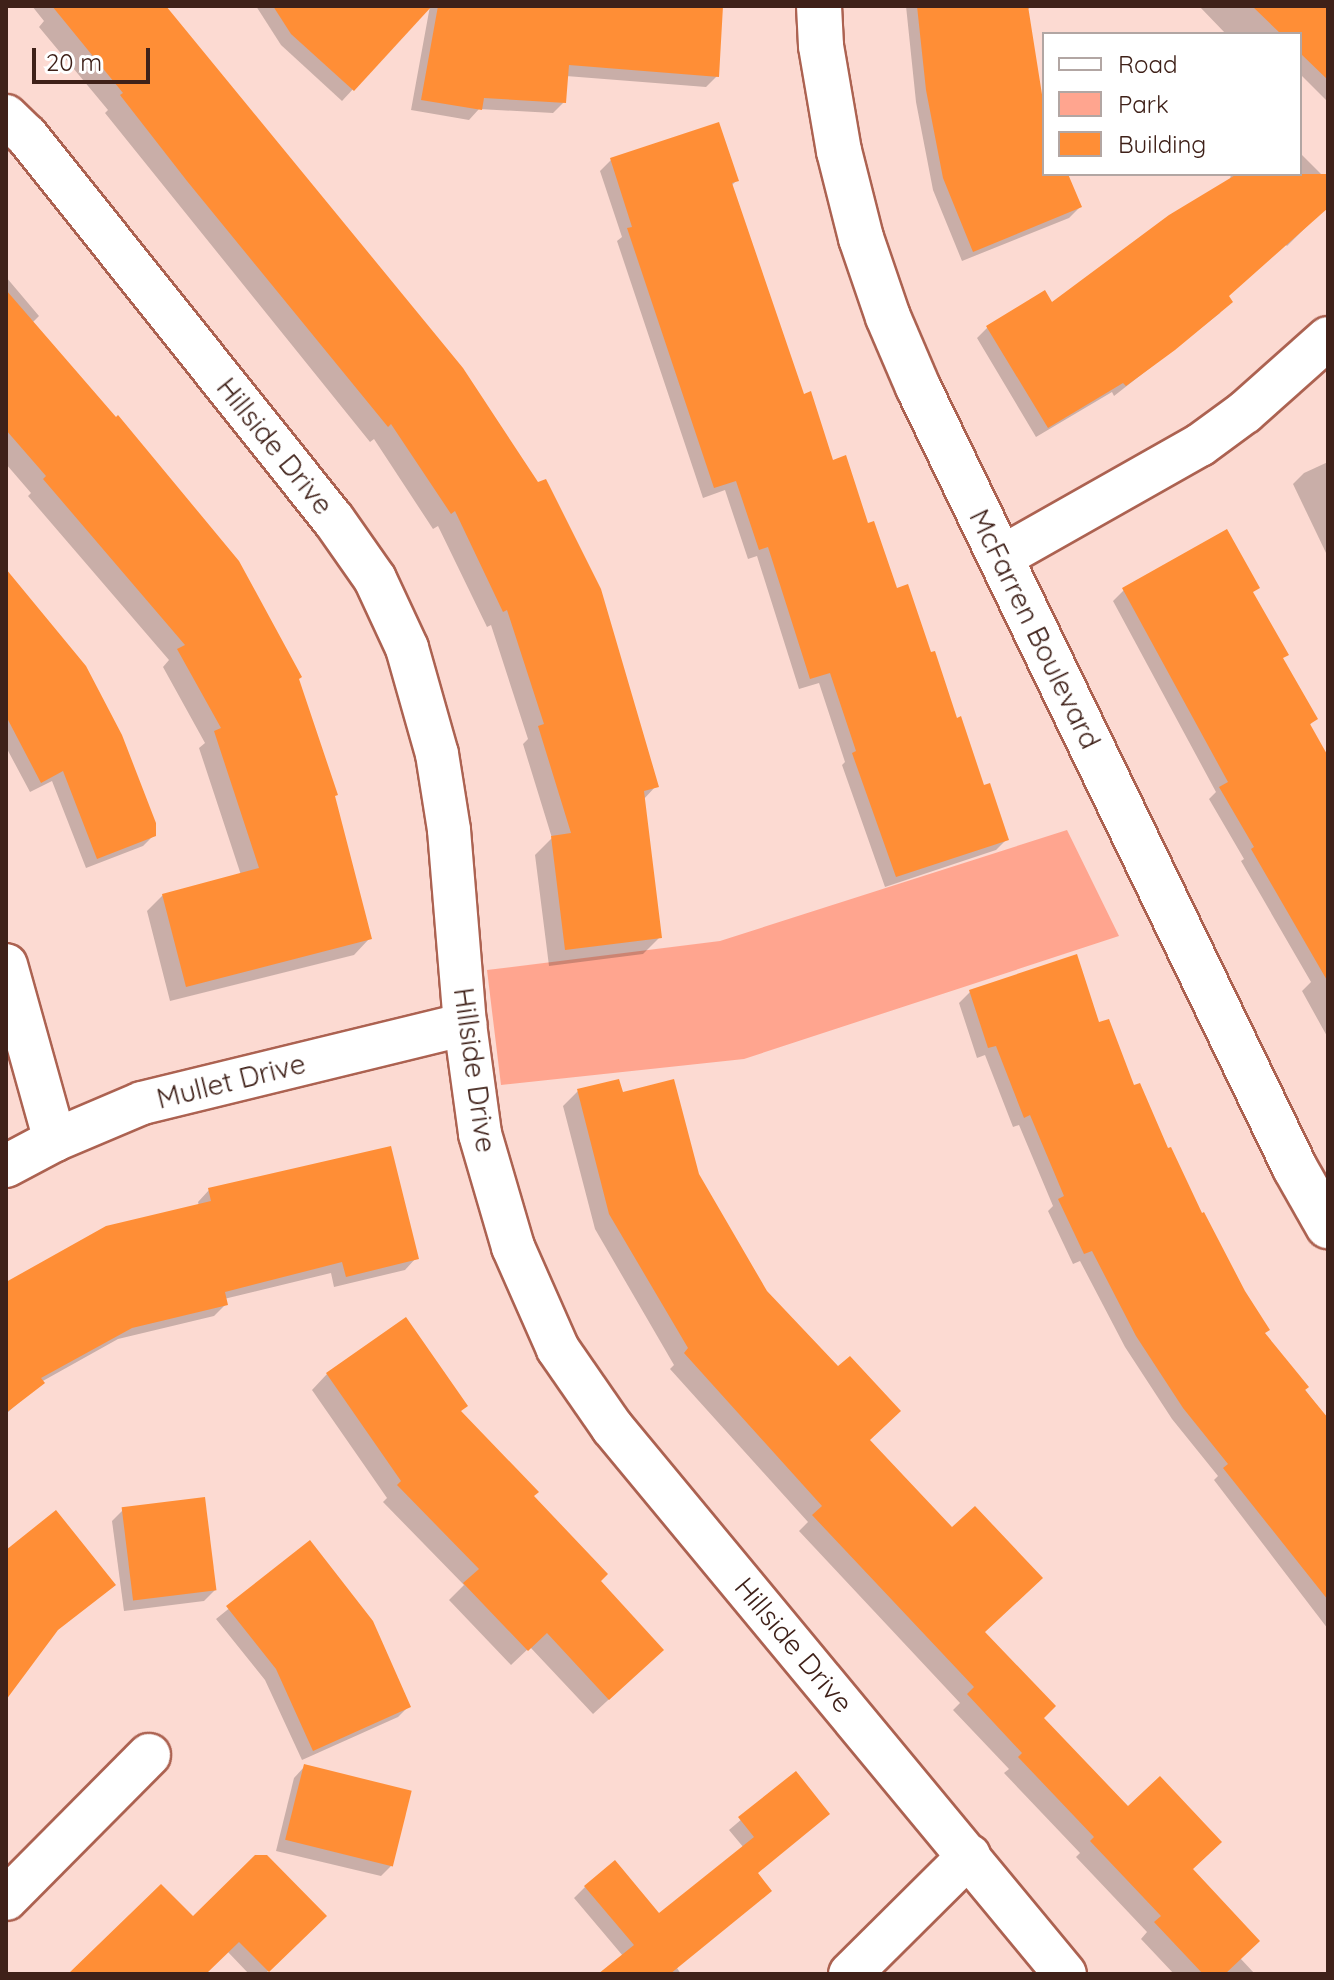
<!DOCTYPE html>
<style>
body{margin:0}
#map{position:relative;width:1334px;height:1980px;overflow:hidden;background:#fcdad2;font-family:Quicksand,sans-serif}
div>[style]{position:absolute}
.green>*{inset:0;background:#ffa58f}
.shadow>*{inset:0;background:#0003}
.building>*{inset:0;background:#ff8e36;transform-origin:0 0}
.roads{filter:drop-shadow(2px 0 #ac6251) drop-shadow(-2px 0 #ac6251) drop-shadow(0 2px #ac6251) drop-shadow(0 -2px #ac6251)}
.street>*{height:42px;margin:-21px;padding:0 21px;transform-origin:21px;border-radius:21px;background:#fff}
.secondary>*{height:44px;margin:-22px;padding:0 22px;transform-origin:22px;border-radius:22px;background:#fff}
span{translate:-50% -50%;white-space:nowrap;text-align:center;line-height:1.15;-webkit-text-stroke:6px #fff;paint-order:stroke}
.street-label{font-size:28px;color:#3f2119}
.frame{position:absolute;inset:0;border:8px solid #3f2119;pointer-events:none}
.legend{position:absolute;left:1042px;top:32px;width:260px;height:144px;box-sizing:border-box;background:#fff;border:2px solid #b2a6a3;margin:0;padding:10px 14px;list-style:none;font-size:24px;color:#3f2119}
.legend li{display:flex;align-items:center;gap:16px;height:40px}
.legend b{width:40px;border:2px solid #b2a6a3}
.scale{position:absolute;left:32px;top:48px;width:118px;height:36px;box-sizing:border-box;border:4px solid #3f2119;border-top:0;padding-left:10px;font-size:24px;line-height:28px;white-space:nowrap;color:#3f2119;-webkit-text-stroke:6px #fff;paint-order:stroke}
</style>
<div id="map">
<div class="green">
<i style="clip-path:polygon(1067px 830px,1119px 936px,744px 1059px,501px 1085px,487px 970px,720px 941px)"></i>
</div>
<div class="shadow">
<i style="clip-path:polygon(32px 6px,163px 6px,656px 786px,643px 800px,660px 937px,643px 954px,549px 966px,535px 855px,552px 838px,523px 744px,528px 739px,491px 625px,487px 627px,438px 526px,433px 529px,374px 439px,370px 442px,105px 113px,108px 110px,39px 27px,44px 21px)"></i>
<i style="clip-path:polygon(256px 6px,430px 6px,342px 101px,281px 45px)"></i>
<i style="clip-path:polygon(430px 6px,721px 6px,717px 76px,706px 87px,566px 76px,564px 102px,553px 113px,479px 109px,469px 120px,411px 110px)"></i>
<i style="clip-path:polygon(906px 6px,1032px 6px,1027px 10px,1044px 115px,1044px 174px,1066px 174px,1080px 207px,1069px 218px,962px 261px,933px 190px,916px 102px)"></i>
<i style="clip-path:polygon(1199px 6px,1328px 6px,1328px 102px,1300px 74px,1300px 34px,1226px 34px)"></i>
<i style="clip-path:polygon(1300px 153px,1328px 181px,1328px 205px,1287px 246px,1285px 244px,1226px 297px,1220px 313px,1114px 396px,1112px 392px,1036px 437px,977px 338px,988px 327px,1052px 305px,1230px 180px,1231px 174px,1300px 174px)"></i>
<i style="clip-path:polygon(611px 160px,737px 180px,731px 186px,802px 396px,832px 462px,867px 526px,1007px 839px,996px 850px,885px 887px,842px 765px,845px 762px,819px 683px,799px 689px,757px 556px,748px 559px,725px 490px,703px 498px,617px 241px,622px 237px,600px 171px)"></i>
<i style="clip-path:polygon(6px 277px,39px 316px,32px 323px,297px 679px,333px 797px,369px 939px,354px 955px,170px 1001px,147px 911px,163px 895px,241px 875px,199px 748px,205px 743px,163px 667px,169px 660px,28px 496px,31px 493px,6px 464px)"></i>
<i style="clip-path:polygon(1328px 462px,1328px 557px,1293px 484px,1304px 473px)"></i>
<i style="clip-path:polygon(6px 569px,154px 835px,143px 846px,86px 868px,52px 781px,30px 792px,6px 747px)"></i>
<i style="clip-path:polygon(1124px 590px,1252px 593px,1281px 660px,1315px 719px,1309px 726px,1328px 760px,1328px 1038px,1302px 991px,1311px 982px,1241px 861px,1244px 859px,1209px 799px,1216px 792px,1113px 601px)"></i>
<i style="clip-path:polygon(970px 992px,1098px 1025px,1263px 1334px,1328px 1420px,1328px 1629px,1214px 1480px,1218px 1476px,1172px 1419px,1125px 1347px,1080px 1261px,1073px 1264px,1048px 1211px,1053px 1206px,1019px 1125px,1013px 1127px,985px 1055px,977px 1058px,959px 1003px)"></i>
<i style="clip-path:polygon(578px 1091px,621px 1094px,697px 1175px,765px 1292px,868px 1440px,982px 1632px,1041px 1718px,1190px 1870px,1240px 1958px,1255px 1974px,1174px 1974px,1141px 1939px,1147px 1932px,1076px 1857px,1080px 1853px,1004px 1773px,1009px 1769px,953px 1710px,960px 1703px,799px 1531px,808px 1522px,670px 1369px,674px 1365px,595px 1229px,563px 1106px)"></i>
<i style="clip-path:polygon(209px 1190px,416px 1258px,405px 1270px,334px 1287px,331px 1273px,224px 1299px,226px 1304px,214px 1316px,118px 1339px,41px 1382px,6px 1414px,6px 1285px,199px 1206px,198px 1202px)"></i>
<i style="clip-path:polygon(327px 1374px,459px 1412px,598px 1582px,646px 1665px,593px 1714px,530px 1647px,511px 1665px,449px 1600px,464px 1585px,383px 1502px,387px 1498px,312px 1390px)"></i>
<i style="clip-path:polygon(123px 1510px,215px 1590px,204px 1601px,124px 1611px,112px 1521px)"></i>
<i style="clip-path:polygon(310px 1543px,409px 1706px,398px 1717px,302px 1760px,265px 1680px,216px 1619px)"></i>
<i style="clip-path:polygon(305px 1766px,392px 1865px,381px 1876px,276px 1851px,294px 1778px)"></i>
<i style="clip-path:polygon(795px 1774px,756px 1874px,677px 1968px,681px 1974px,599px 1974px,623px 1956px,574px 1898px,585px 1887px,659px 1916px,744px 1848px,729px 1830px)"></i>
<i style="clip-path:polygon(324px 1916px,265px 1974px,249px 1974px,227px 1951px,203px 1974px,70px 1974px,193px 1918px)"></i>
</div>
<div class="building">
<i style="clip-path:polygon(52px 6px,166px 6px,463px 368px,538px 482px,546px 479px,601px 589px,659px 787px,644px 791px,662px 938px,565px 950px,551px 836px,571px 833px,538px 726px,544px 724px,507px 610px,503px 612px,455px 511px,451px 514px,391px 424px,388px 427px,187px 181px,120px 95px,123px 93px)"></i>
<i style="clip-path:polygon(273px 6px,432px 6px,354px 91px,291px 34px)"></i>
<i style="clip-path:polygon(438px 6px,723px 6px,719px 77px,569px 65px,566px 103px,484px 98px,482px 110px,421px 100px)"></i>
<i style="clip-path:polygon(917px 6px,1028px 6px,1044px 107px,1044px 174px,1068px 174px,1082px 207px,973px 252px,943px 178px,926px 90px)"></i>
<i style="clip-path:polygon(1252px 6px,1328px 6px,1328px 80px,1300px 53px,1300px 34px,1281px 34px)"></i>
<i style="clip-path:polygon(719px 122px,739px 181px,732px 183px,804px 394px,811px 391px,833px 460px,846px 455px,868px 523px,874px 521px,897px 588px,908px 584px,931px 652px,935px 651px,957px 718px,961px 716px,984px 785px,990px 783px,1009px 840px,896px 877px,852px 753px,856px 751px,830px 673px,810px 679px,768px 547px,759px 550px,736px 481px,714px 488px,627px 228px,632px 227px,610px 158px)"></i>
<i style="clip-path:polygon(1237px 174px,1328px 174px,1328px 208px,1229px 296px,1233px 302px,1175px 350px,1126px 386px,1123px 383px,1048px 428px,986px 326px,1045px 290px,1052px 302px,1169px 215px)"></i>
<i style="clip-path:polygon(6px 290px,116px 417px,118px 415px,239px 561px,302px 677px,299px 679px,338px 795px,335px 796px,372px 939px,186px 987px,162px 894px,259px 868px,214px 731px,221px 728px,177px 649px,185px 645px,43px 479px,46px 476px,6px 430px)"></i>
<i style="clip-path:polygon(1227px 529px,1260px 588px,1253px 592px,1289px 655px,1283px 658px,1318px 719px,1310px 724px,1328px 756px,1328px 982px,1251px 849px,1254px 847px,1219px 787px,1228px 782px,1122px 588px)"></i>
<i style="clip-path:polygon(6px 569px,86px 666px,122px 735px,156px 823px,156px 836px,97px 859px,63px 771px,41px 783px,6px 716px)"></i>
<i style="clip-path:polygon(1077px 954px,1099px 1022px,1109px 1019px,1134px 1085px,1140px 1083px,1168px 1148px,1171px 1147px,1202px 1213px,1204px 1212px,1245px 1291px,1270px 1330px,1265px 1333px,1309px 1387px,1305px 1390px,1328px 1418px,1328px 1600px,1223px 1468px,1228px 1464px,1183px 1408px,1136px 1336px,1092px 1251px,1084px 1254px,1058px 1199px,1064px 1196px,1030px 1115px,1024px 1118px,996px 1046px,988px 1048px,969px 990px)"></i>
<i style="clip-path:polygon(619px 1079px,623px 1092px,674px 1079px,699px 1174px,767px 1291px,838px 1366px,850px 1356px,901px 1411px,870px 1440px,952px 1527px,975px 1506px,1043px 1578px,985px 1632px,1056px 1706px,1044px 1718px,1128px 1806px,1160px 1776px,1222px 1842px,1193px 1869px,1260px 1941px,1225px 1974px,1203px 1974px,1154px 1922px,1161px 1916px,1090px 1841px,1094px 1837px,1018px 1757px,1022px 1753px,967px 1694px,974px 1687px,812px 1515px,822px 1506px,684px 1353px,688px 1348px,609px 1214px,577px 1089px)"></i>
<i style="clip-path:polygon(391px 1146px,419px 1259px,346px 1277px,342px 1262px,225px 1292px,228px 1305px,132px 1328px,41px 1378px,45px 1383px,6px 1413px,6px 1282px,106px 1226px,211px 1201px,208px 1188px)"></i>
<i style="clip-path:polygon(406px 1317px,468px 1406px,461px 1411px,539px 1492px,534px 1496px,608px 1574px,601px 1581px,664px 1650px,609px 1700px,547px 1633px,528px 1651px,463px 1583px,479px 1569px,397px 1485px,401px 1481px,326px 1373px)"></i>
<i style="left:205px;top:1497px;width:94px;height:84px;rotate:83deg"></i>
<i style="clip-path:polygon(56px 1510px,116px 1585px,58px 1630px,6px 1700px,6px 1550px)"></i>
<i style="clip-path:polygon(310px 1540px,373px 1621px,411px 1707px,313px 1751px,276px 1669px,226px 1606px)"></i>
<i style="left:304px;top:1764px;width:111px;height:78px;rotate:14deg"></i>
<i style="clip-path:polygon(796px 1771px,830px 1814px,758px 1873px,772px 1891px,670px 1974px,598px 1974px,634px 1945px,584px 1886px,615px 1860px,659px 1913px,754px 1837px,738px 1817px)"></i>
<i style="clip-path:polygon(255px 1855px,267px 1855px,327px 1916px,269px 1972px,239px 1942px,206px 1974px,68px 1974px,161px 1884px,193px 1916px)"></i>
</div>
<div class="roads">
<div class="street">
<i style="left:6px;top:116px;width:29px;rotate:44deg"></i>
<i style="left:27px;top:136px;width:490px;rotate:51.4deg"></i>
<i style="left:333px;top:519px;width:73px;rotate:55deg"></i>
<i style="left:375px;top:579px;width:76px;rotate:65.1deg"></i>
<i style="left:407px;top:648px;width:110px;rotate:74.2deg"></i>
<i style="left:437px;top:754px;width:77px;rotate:81deg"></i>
<i style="left:449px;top:830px;width:195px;rotate:85.3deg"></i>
<i style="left:465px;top:1024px;width:111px;rotate:82.2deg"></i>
<i style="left:480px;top:1134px;width:118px;rotate:73.7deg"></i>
<i style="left:513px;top:1247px;width:111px;rotate:66.2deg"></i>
<i style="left:558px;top:1349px;width:95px;rotate:55.3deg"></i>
<i style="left:612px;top:1427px;width:710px;rotate:50.37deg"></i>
<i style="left:1000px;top:558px;width:230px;rotate:-29.5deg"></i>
<i style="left:1200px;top:445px;width:56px;rotate:-36.3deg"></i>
<i style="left:1245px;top:412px;width:111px;rotate:-41.7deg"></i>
<i style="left:6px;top:965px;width:182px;rotate:74.4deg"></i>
<i style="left:6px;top:1166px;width:55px;rotate:-28deg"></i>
<i style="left:55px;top:1140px;width:95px;rotate:-23deg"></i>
<i style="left:142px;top:1103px;width:333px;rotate:-13.7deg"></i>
<i style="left:6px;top:1899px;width:203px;rotate:-45.2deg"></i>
<i style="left:850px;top:1974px;width:168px;rotate:-44.8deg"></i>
</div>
<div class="secondary">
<i style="left:819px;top:6px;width:40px;rotate:87.1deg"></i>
<i style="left:821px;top:46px;width:107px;rotate:80.3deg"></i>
<i style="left:839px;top:151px;width:90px;rotate:75.8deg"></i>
<i style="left:861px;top:238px;width:83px;rotate:71.1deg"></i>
<i style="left:888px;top:317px;width:76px;rotate:66.8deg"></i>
<i style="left:918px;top:387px;width:867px;rotate:64.23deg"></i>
<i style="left:1295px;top:1168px;width:67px;rotate:60.4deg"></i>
</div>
</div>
<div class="street-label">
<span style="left:275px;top:446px;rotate:51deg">Hillside Drive</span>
<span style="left:1035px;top:629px;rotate:64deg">McFarren Boulevard</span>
<span style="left:475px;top:1070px;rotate:82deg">Hillside Drive</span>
<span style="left:231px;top:1081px;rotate:-14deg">Mullet Drive</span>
<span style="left:794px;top:1645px;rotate:50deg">Hillside Drive</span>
</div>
<div class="frame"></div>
<ul class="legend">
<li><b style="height:10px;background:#fff"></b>Road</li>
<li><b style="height:22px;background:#ffa58f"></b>Park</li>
<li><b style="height:22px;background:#ff8e36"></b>Building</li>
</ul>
<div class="scale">20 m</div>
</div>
